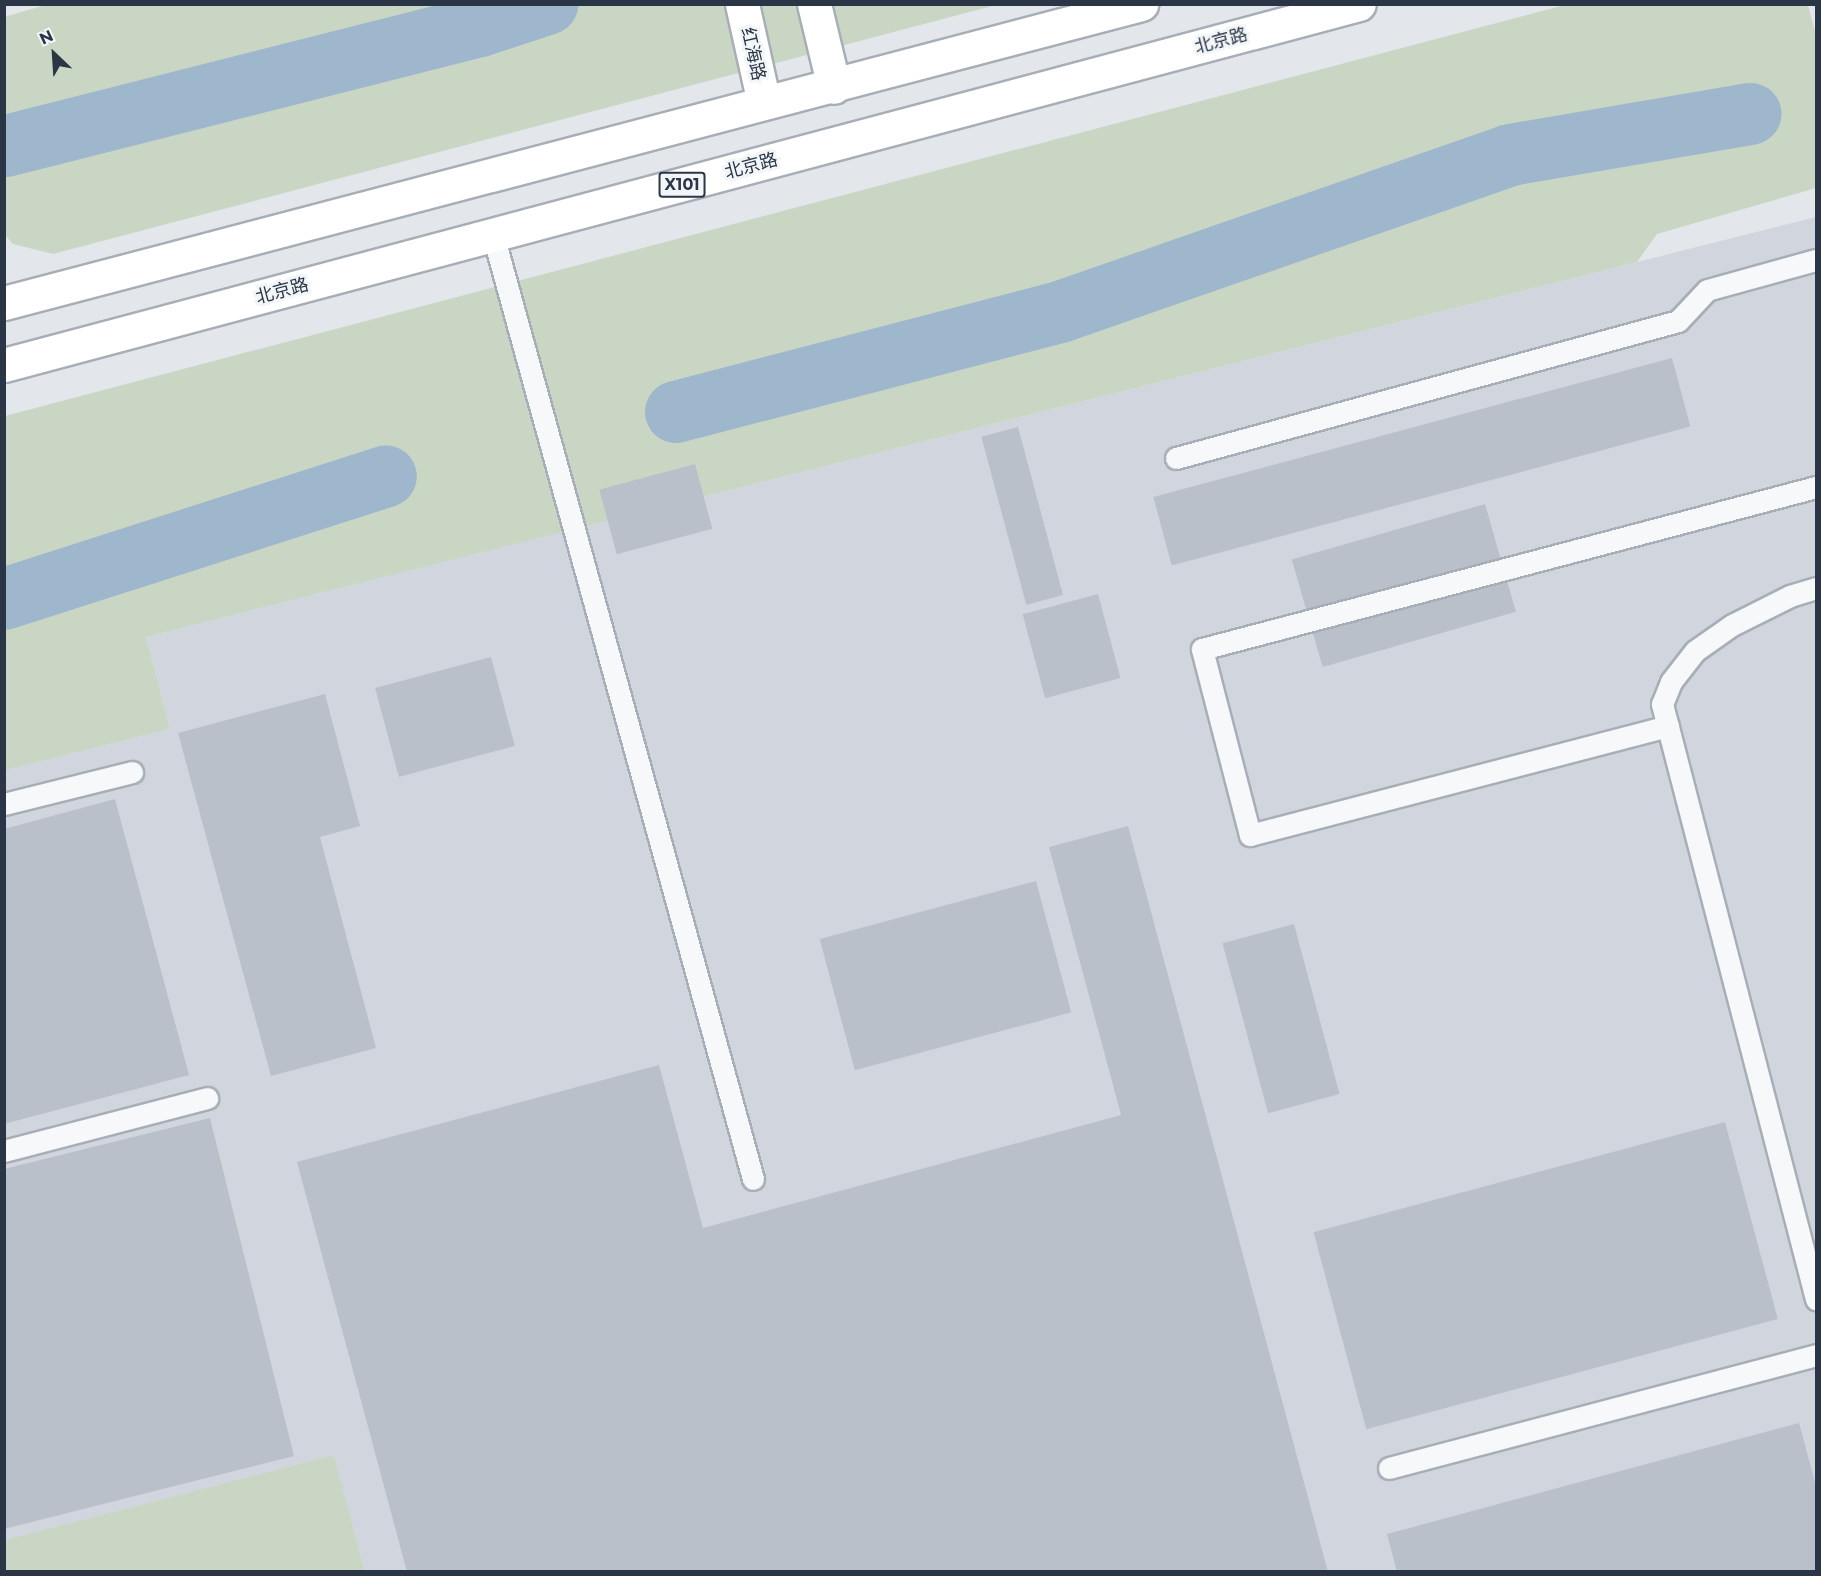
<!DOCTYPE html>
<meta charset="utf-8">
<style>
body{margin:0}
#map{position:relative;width:1821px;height:1576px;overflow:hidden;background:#e3e7ec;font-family:Montserrat,"Noto Sans SC",sans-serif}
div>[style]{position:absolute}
.built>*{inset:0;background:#d1d6de}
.green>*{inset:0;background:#cad6c4}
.river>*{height:62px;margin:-31px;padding:0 31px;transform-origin:31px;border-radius:31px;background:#9eb7cd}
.building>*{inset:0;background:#bac0ca;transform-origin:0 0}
.roads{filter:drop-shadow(2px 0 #a8aeb7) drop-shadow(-2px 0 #a8aeb7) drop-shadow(0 2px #a8aeb7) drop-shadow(0 -2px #a8aeb7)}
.lane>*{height:21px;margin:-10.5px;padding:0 10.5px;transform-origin:10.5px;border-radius:10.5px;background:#f6f8fa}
.secondary>*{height:33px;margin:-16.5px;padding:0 16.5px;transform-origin:16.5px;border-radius:16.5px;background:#fff}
.primary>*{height:33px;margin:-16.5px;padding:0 16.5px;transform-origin:16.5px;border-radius:16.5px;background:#fff}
span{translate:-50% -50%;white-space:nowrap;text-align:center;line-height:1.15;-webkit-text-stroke:6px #f3f6f9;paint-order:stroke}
.shield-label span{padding:2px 4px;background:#f3f6f9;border:2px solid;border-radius:4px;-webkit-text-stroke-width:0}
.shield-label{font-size:16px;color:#2a3545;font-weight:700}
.street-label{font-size:18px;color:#2a3545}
.frame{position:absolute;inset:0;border:6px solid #2a3545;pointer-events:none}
.north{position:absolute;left:24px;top:24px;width:60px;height:60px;-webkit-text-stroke:4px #f3f6f9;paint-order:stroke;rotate:335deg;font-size:16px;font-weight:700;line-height:24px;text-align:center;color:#2a3545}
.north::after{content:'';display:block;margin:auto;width:21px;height:27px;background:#2a3545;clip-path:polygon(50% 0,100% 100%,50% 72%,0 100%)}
</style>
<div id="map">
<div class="built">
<i style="clip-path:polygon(1816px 217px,1816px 1571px,5px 1571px,4px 770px,170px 729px,146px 637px)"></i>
</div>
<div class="green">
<i style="clip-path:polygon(49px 4px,996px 5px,53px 254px,13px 244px,5px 235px,4px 17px)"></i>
<i style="clip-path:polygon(1565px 5px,1808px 5px,1816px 35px,1816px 188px,1657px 234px,1637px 262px,146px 637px,170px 729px,5px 770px,5px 416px)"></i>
<i style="clip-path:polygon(334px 1455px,364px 1571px,5px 1571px,5px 1540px)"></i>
</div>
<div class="river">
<i style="left:6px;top:146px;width:489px;rotate:-14.2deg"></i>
<i style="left:480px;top:26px;width:71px;rotate:-18.2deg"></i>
<i style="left:676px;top:412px;width:397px;rotate:-14.6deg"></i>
<i style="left:1060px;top:312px;width:477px;rotate:-19.2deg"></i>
<i style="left:1510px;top:155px;width:244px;rotate:-9.7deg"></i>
<i style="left:4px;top:599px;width:401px;rotate:-17.8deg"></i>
</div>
<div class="building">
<i style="left:1672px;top:358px;width:71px;height:537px;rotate:75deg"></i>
<i style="left:1018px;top:427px;width:174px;height:38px;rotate:75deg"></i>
<i style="left:695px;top:464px;width:67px;height:99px;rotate:75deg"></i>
<i style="left:1485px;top:504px;width:112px;height:201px;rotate:74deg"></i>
<i style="left:1098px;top:594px;width:87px;height:78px;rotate:75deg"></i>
<i style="left:491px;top:657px;width:92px;height:120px;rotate:75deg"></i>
<i style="clip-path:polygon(325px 694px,360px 826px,320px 837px,376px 1048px,271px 1076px,178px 733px)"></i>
<i style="clip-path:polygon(115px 799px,189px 1075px,4px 1124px,4px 829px)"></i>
<i style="clip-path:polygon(1128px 826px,1328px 1572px,407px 1572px,297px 1162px,659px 1065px,703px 1228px,1121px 1115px,1049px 847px)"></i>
<i style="left:1036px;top:881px;width:136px;height:224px;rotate:75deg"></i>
<i style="left:1294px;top:924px;width:176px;height:74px;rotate:75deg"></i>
<i style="clip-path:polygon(210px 1118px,294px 1456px,4px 1529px,4px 1169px)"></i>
<i style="left:1725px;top:1122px;width:204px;height:426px;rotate:75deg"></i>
<i style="clip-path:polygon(1799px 1423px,1816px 1486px,1816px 1572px,1397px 1572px,1387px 1534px)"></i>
</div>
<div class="roads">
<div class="lane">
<i style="left:493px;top:235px;width:979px;rotate:74.6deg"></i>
<i style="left:1176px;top:458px;width:520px;rotate:-15.26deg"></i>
<i style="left:1678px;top:321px;width:42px;rotate:-46.9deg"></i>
<i style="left:1707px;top:290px;width:113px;rotate:-15.4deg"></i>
<i style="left:1816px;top:588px;width:27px;rotate:163deg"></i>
<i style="left:1790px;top:596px;width:65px;rotate:153.4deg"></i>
<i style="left:1732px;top:625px;width:45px;rotate:144.9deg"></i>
<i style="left:1695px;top:651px;width:39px;rotate:128deg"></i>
<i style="left:1671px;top:682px;width:24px;rotate:112deg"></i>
<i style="left:1662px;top:704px;width:615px;rotate:75.49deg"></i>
<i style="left:1668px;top:726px;width:432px;rotate:165.4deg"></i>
<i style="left:1250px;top:835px;width:192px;rotate:-104.5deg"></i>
<i style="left:1202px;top:649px;width:635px;rotate:-14.78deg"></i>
<i style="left:4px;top:804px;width:132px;rotate:-14deg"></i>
<i style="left:4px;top:1151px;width:210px;rotate:-14.6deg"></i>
<i style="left:1389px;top:1468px;width:442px;rotate:-14.8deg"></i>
</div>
<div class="secondary">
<i style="left:742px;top:4px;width:101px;rotate:77.5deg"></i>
<i style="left:814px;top:4px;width:85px;rotate:76.5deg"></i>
</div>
<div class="primary">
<i style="left:4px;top:303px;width:1176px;rotate:-14.73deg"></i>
<i style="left:4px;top:365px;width:1402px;rotate:-14.92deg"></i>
</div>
</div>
<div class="shield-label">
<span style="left:682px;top:185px">X101</span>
</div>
<div class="street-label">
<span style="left:1221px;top:41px;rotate:-15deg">北京路</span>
<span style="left:753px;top:54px;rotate:77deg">红海路</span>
<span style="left:751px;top:166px;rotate:-15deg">北京路</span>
<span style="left:282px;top:291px;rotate:-15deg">北京路</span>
</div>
<div class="frame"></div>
<div class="north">N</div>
</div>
